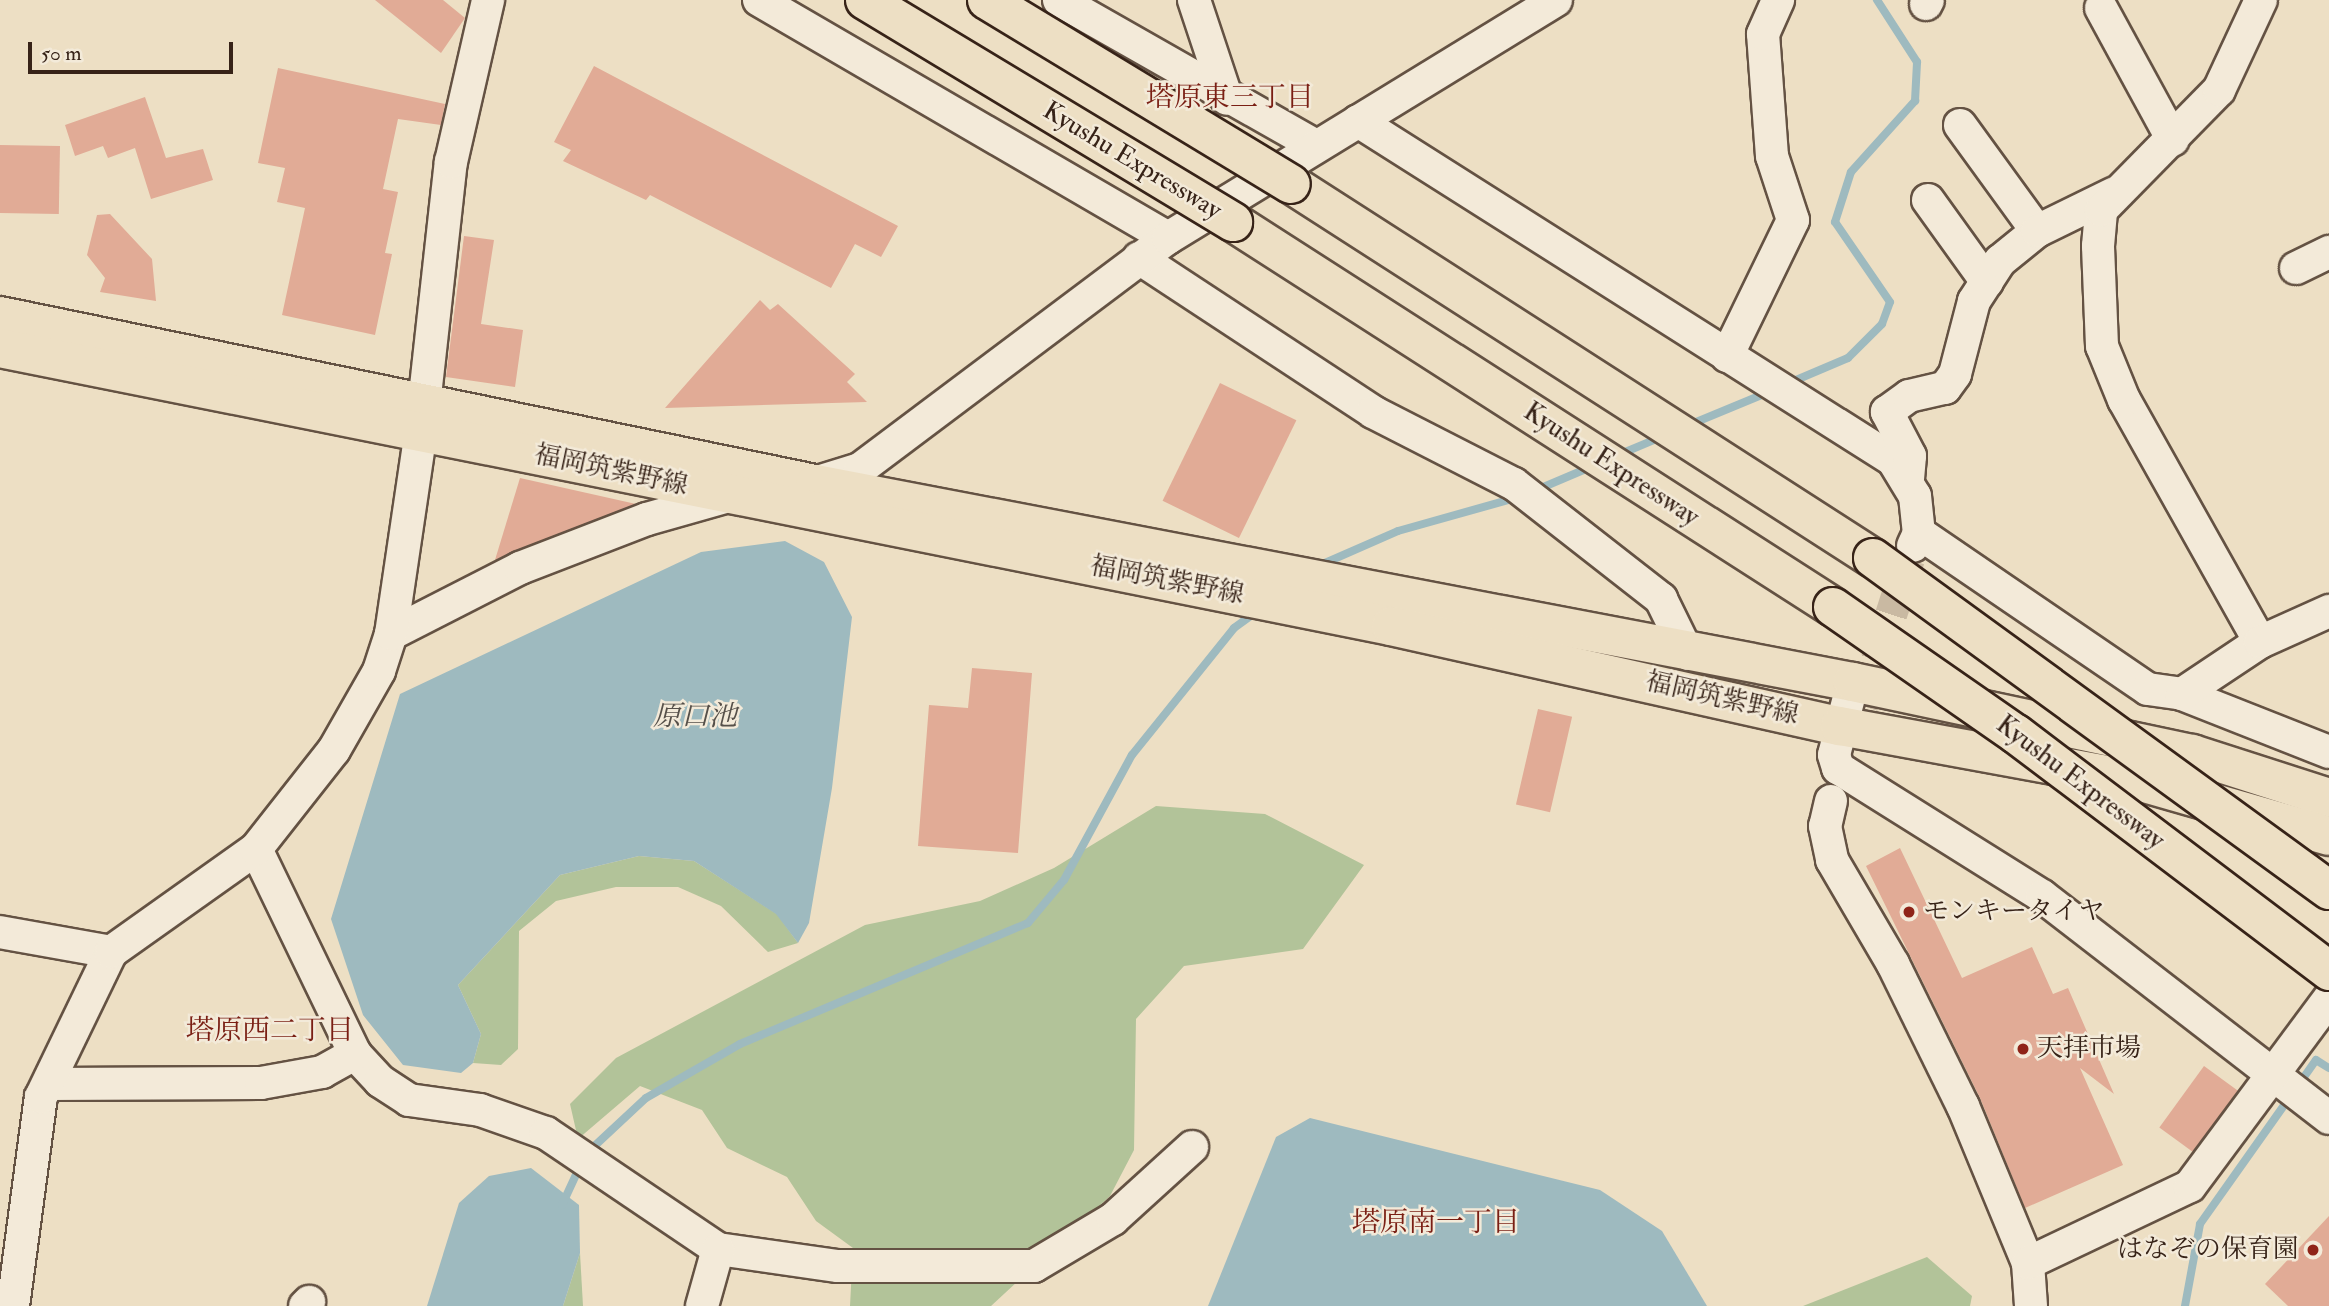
<!DOCTYPE html>
<meta charset="utf-8">
<style>
body{margin:0}
#map{position:relative;width:2329px;height:1306px;overflow:hidden;background:#eddfc4;font-family:"IM FELL Double Pica","Noto Serif JP",serif}
div>[style]{position:absolute}
.green>*{inset:0;background:#b2c399}
.water>*{inset:0;background:#9ebabf}
.stream>*{height:8px;margin:-4px;padding:0 4px;transform-origin:4px;border-radius:4px;background:#9ebabf}
.building>*{inset:0;background:#e1ab96;transform-origin:0 0}
.minor-tunnel>*{height:32px;margin-top:-16px;transform-origin:0;background:repeating-linear-gradient(90deg,#c9b9a2 0 32px,transparent 0 48px)}
.roads{filter:drop-shadow(2px 0 #645243) drop-shadow(-2px 0 #645243) drop-shadow(0 2px #645243) drop-shadow(0 -2px #645243)}
.minor>*{height:32px;margin:-16px;padding:0 16px;transform-origin:16px;border-radius:16px;background:#f3ead9}
.major>*{height:38px;margin:-19px;padding:0 19px;transform-origin:19px;border-radius:19px;background:#eddfc4}
.highway>*{height:38px;margin:-19px;padding:0 19px;transform-origin:19px;border-radius:19px;background:#eddfc4}
.bridges{filter:drop-shadow(2px 0 #372318) drop-shadow(-2px 0 #372318) drop-shadow(0 2px #372318) drop-shadow(0 -2px #372318)}
.highway-bridge>*{height:38px;margin:-19px;padding:0 19px;transform-origin:19px;border-radius:19px;background:#eddfc4}
.dots>*{width:19px;height:19px;translate:-50% -50%;box-sizing:border-box;border:4px solid #f3ead9;border-radius:50%}
span{translate:-50% -50%;white-space:nowrap;text-align:center;line-height:1.15;-webkit-text-stroke:5px #f3ead9;paint-order:stroke}
.street-label{font-size:26px;color:#372318}
.poi-label{font-size:26px;color:#372318}
.left{translate:0 -50%;text-align:left}
.right{translate:-100% -50%;text-align:right}
.neighbourhood-label{font-size:28px;color:#7a1f14}
.water-label{font-size:28px;color:#56504a;font-style:italic}
.scale{position:absolute;left:28px;top:42px;width:205px;height:32px;box-sizing:border-box;border:4px solid #372318;border-top:0;padding-left:9px;font-size:21px;line-height:24px;white-space:nowrap;color:#372318;-webkit-text-stroke:5px #f3ead9;paint-order:stroke}
</style>
<div id="map">
<div class="green">
<i style="clip-path:polygon(1156px 806px,1265px 814px,1364px 865px,1303px 949px,1184px 966px,1136px 1019px,1134px 1150px,1110px 1196px,991px 1306px,850px 1306px,853px 1248px,816px 1221px,787px 1177px,727px 1148px,702px 1110px,640px 1086px,578px 1139px,570px 1104px,616px 1058px,865px 925px,980px 901px,1054px 868px)"></i>
<i style="clip-path:polygon(639px 856px,694px 861px,777px 914px,798px 943px,768px 952px,721px 906px,678px 887px,616px 887px,556px 901px,519px 931px,518px 1049px,501px 1065px,473px 1063px,481px 1034px,458px 985px,560px 875px)"></i>
<i style="clip-path:polygon(580px 1253px,583px 1306px,563px 1306px)"></i>
<i style="clip-path:polygon(1927px 1257px,1972px 1296px,1970px 1306px,1803px 1306px)"></i>
</div>
<div class="water">
<i style="clip-path:polygon(785px 541px,824px 562px,852px 617px,832px 788px,809px 923px,798px 943px,776px 914px,694px 861px,639px 856px,560px 875px,458px 985px,481px 1034px,473px 1063px,461px 1073px,403px 1065px,363px 1015px,331px 919px,400px 694px,701px 552px)"></i>
<i style="clip-path:polygon(1310px 1118px,1600px 1190px,1662px 1231px,1707px 1306px,1208px 1306px,1276px 1137px)"></i>
<i style="clip-path:polygon(531px 1168px,579px 1205px,580px 1253px,563px 1306px,427px 1306px,459px 1203px,489px 1176px)"></i>
</div>
<div class="stream">
<i style="left:1789px;top:383px;width:64px;rotate:-23deg"></i>
<i style="left:1848px;top:358px;width:48px;rotate:-45deg"></i>
<i style="left:1882px;top:324px;width:23px;rotate:-70deg"></i>
<i style="left:1890px;top:302px;width:97px;rotate:-124.5deg"></i>
<i style="left:1835px;top:222px;width:52px;rotate:-72.3deg"></i>
<i style="left:1851px;top:172px;width:96px;rotate:-48deg"></i>
<i style="left:1915px;top:101px;width:39px;rotate:-87deg"></i>
<i style="left:1917px;top:62px;width:74px;rotate:-122.8deg"></i>
<i style="left:1689px;top:425px;width:89px;rotate:-22.5deg"></i>
<i style="left:1618px;top:455px;width:47px;rotate:-22.7deg"></i>
<i style="left:1534px;top:491px;width:64px;rotate:-23deg"></i>
<i style="left:1318px;top:566px;width:87px;rotate:-23.6deg"></i>
<i style="left:1398px;top:531px;width:126px;rotate:-15.7deg"></i>
<i style="left:2297px;top:1087px;width:33px;rotate:-55deg"></i>
<i style="left:2316px;top:1060px;width:15px;rotate:32deg"></i>
<i style="left:588px;top:1152px;width:79px;rotate:-43deg"></i>
<i style="left:646px;top:1098px;width:108px;rotate:-29.9deg"></i>
<i style="left:740px;top:1044px;width:312px;rotate:-22.8deg"></i>
<i style="left:1028px;top:923px;width:56px;rotate:-50.1deg"></i>
<i style="left:1064px;top:880px;width:142px;rotate:-61.5deg"></i>
<i style="left:1132px;top:755px;width:163px;rotate:-51.2deg"></i>
<i style="left:1234px;top:628px;width:29px;rotate:-36deg"></i>
<i style="left:562px;top:1205px;width:43px;rotate:-65.2deg"></i>
<i style="left:2185px;top:1306px;width:83px;rotate:-79.6deg"></i>
<i style="left:2200px;top:1224px;width:156px;rotate:-54.7deg"></i>
</div>
<div class="building">
<i style="clip-path:polygon(375px 0,443px 0,465px 18px,441px 53px)"></i>
<i style="clip-path:polygon(594px 66px,898px 226px,881px 257px,855px 244px,831px 288px,650px 195px,646px 200px,563px 161px,571px 150px,554px 142px)"></i>
<i style="clip-path:polygon(278px 68px,445px 104px,441px 125px,398px 119px,383px 189px,398px 192px,385px 253px,392px 254px,375px 335px,282px 315px,305px 208px,277px 202px,285px 168px,258px 163px)"></i>
<i style="clip-path:polygon(145px 97px,166px 158px,203px 149px,213px 180px,151px 199px,135px 148px,108px 158px,103px 146px,75px 156px,65px 125px)"></i>
<i style="left:0;top:145px;width:60px;height:68px;rotate:1deg"></i>
<i style="clip-path:polygon(110px 214px,152px 259px,156px 301px,100px 292px,105px 278px,87px 255px,97px 215px)"></i>
<i style="clip-path:polygon(464px 236px,494px 240px,481px 324px,523px 330px,515px 387px,446px 377px)"></i>
<i style="clip-path:polygon(760px 300px,770px 310px,778px 304px,855px 374px,847px 382px,867px 402px,665px 408px)"></i>
<i style="left:1220px;top:383px;width:85px;height:131px;rotate:26deg"></i>
<i style="clip-path:polygon(520px 478px,636px 504px,495px 560px)"></i>
<i style="clip-path:polygon(972px 668px,1032px 673px,1018px 853px,918px 846px,929px 705px,968px 708px)"></i>
<i style="left:1538px;top:709px;width:35px;height:98px;rotate:13deg"></i>
<i style="clip-path:polygon(1900px 848px,1962px 978px,2032px 947px,2053px 994px,2068px 988px,2114px 1094px,2080px 1068px,2123px 1165px,2025px 1208px,1980px 1098px,1866px 866px)"></i>
<i style="left:2204px;top:1066px;width:42px;height:76px;rotate:36deg"></i>
<i style="clip-path:polygon(2329px 1216px,2329px 1306px,2288px 1306px,2265px 1284px)"></i>
</div>
<div class="minor-tunnel">
<i style="left:1862px;top:706px;width:154px;rotate:-72.3deg"></i>
</div>
<div class="roads">
<div class="minor">
<i style="left:759px;top:0;width:473px;rotate:30.2deg"></i>
<i style="left:1059px;top:0;width:296px;rotate:29.6deg"></i>
<i style="left:1194px;top:0;width:104px;rotate:71.6deg"></i>
<i style="left:1926px;top:4px;width:4px;rotate:-63deg"></i>
<i style="left:2101px;top:8px;width:150px;rotate:61.4deg"></i>
<i style="left:1358px;top:121px;width:633px;rotate:32.36deg"></i>
<i style="left:1893px;top:460px;width:42px;rotate:58.6deg"></i>
<i style="left:1915px;top:496px;width:37px;rotate:84deg"></i>
<i style="left:1919px;top:533px;width:14px;rotate:115deg"></i>
<i style="left:1960px;top:125px;width:131px;rotate:54deg"></i>
<i style="left:1928px;top:200px;width:101px;rotate:54.3deg"></i>
<i style="left:1139px;top:258px;width:280px;rotate:33.3deg"></i>
<i style="left:1373px;top:412px;width:158px;rotate:27.1deg"></i>
<i style="left:1514px;top:484px;width:187px;rotate:38deg"></i>
<i style="left:1661px;top:599px;width:61px;rotate:63.9deg"></i>
<i style="left:2296px;top:268px;width:37px;rotate:-26deg"></i>
<i style="left:1727px;top:356px;width:151px;rotate:-64.1deg"></i>
<i style="left:1793px;top:220px;width:67px;rotate:-108.2deg"></i>
<i style="left:1772px;top:156px;width:122px;rotate:-94.2deg"></i>
<i style="left:1763px;top:34px;width:37px;rotate:-66deg"></i>
<i style="left:1908px;top:479px;width:23px;rotate:-85deg"></i>
<i style="left:1910px;top:456px;width:50px;rotate:-117.6deg"></i>
<i style="left:1887px;top:412px;width:27px;rotate:-36deg"></i>
<i style="left:1909px;top:396px;width:37px;rotate:-13deg"></i>
<i style="left:1945px;top:388px;width:17px;rotate:-54deg"></i>
<i style="left:1955px;top:374px;width:75px;rotate:-75.4deg"></i>
<i style="left:1974px;top:301px;width:48px;rotate:-57deg"></i>
<i style="left:2000px;top:261px;width:48px;rotate:-39deg"></i>
<i style="left:2037px;top:231px;width:85px;rotate:-26deg"></i>
<i style="left:811px;top:484px;width:51px;rotate:-17deg"></i>
<i style="left:860px;top:469px;width:385px;rotate:-36.9deg"></i>
<i style="left:1168px;top:238px;width:455px;rotate:-31.5deg"></i>
<i style="left:1919px;top:533px;width:277px;rotate:34.3deg"></i>
<i style="left:2148px;top:689px;width:34px;rotate:8deg"></i>
<i style="left:2182px;top:694px;width:158px;rotate:21.5deg"></i>
<i style="left:391px;top:634px;width:145px;rotate:-27.1deg"></i>
<i style="left:520px;top:568px;width:136px;rotate:-21.1deg"></i>
<i style="left:647px;top:519px;width:88px;rotate:-15.8deg"></i>
<i style="left:2260px;top:642px;width:278px;rotate:-119.3deg"></i>
<i style="left:2124px;top:400px;width:58px;rotate:-112.2deg"></i>
<i style="left:2102px;top:346px;width:100px;rotate:-92.3deg"></i>
<i style="left:2098px;top:246px;width:36px;rotate:-85deg"></i>
<i style="left:2101px;top:210px;width:168px;rotate:-45.5deg"></i>
<i style="left:2219px;top:90px;width:99px;rotate:-65deg"></i>
<i style="left:1853px;top:682px;width:75px;rotate:104.6deg"></i>
<i style="left:1834px;top:755px;width:14px;rotate:73deg"></i>
<i style="left:1838px;top:768px;width:241px;rotate:32.1deg"></i>
<i style="left:2042px;top:896px;width:363px;rotate:37.7deg"></i>
<i style="left:2182px;top:694px;width:94px;rotate:-33.7deg"></i>
<i style="left:2260px;top:642px;width:76px;rotate:-24.2deg"></i>
<i style="left:1831px;top:801px;width:26px;rotate:103deg"></i>
<i style="left:1825px;top:826px;width:35px;rotate:78deg"></i>
<i style="left:1832px;top:860px;width:121px;rotate:59.6deg"></i>
<i style="left:1893px;top:964px;width:158px;rotate:63.8deg"></i>
<i style="left:1963px;top:1106px;width:170px;rotate:67.5deg"></i>
<i style="left:2028px;top:1263px;width:43px;rotate:86deg"></i>
<i style="left:256px;top:849px;width:228px;rotate:64.2deg"></i>
<i style="left:355px;top:1054px;width:37px;rotate:47deg"></i>
<i style="left:380px;top:1081px;width:35px;rotate:33deg"></i>
<i style="left:409px;top:1100px;width:72px;rotate:8deg"></i>
<i style="left:480px;top:1110px;width:70px;rotate:19.2deg"></i>
<i style="left:546px;top:1133px;width:207px;rotate:34deg"></i>
<i style="left:718px;top:1249px;width:121px;rotate:8.1deg"></i>
<i style="left:838px;top:1266px;width:196px"></i>
<i style="left:1034px;top:1266px;width:92px;rotate:-30.7deg"></i>
<i style="left:1113px;top:1219px;width:107px;rotate:-42.3deg"></i>
<i style="left:0;top:932px;width:113px;rotate:10.2deg"></i>
<i style="left:48px;top:1084px;width:213px;rotate:-0.3deg"></i>
<i style="left:261px;top:1083px;width:62px;rotate:-10.2deg"></i>
<i style="left:322px;top:1072px;width:38px;rotate:-29deg"></i>
<i style="left:2028px;top:1263px;width:179px;rotate:-25.4deg"></i>
<i style="left:2190px;top:1186px;width:233px;rotate:-53.4deg"></i>
<i style="left:13px;top:1306px;width:211px;rotate:-82.4deg"></i>
<i style="left:41px;top:1097px;width:161px;rotate:-64.2deg"></i>
<i style="left:111px;top:952px;width:178px;rotate:-35.4deg"></i>
<i style="left:256px;top:849px;width:126px;rotate:-51.8deg"></i>
<i style="left:334px;top:750px;width:91px;rotate:-60.3deg"></i>
<i style="left:379px;top:671px;width:39px;rotate:-72deg"></i>
<i style="left:391px;top:634px;width:204px;rotate:-81.6deg"></i>
<i style="left:421px;top:432px;width:272px;rotate:-83.7deg"></i>
<i style="left:451px;top:162px;width:166px;rotate:-77.1deg"></i>
<i style="left:305px;top:1306px;width:6px;rotate:-45deg"></i>
<i style="left:702px;top:1306px;width:59px;rotate:-74.3deg"></i>
</div>
<div class="major">
<i style="left:0;top:316px;width:832px;rotate:11.65deg"></i>
<i style="left:815px;top:484px;width:1057px;rotate:10.8deg"></i>
<i style="left:1853px;top:682px;width:347px;rotate:12deg"></i>
<i style="left:2192px;top:754px;width:144px;rotate:17.8deg"></i>
<i style="left:0;top:348px;width:1419px;rotate:11.3deg"></i>
<i style="left:1391px;top:626px;width:460px;rotate:12.6deg"></i>
<i style="left:1840px;top:726px;width:299px;rotate:10.4deg"></i>
<i style="left:2134px;top:780px;width:203px;rotate:16deg"></i>
</div>
<div class="highway">
<i style="left:1291px;top:184px;width:692px;rotate:32.73deg"></i>
<i style="left:1233px;top:222px;width:713px;rotate:32.69deg"></i>
</div>
</div>
<div class="bridges">
<div class="highway-bridge">
<i style="left:865px;top:0;width:430px;rotate:31.1deg"></i>
<i style="left:987px;top:0;width:355px;rotate:31.2deg"></i>
<i style="left:1873px;top:558px;width:564px;rotate:36.06deg"></i>
<i style="left:1833px;top:607px;width:223px;rotate:34.8deg"></i>
<i style="left:2016px;top:734px;width:393px;rotate:37.1deg"></i>
</div>
</div>
<div class="dots">
<i style="left:1909px;top:912px;background:#8f2418"></i>
<i style="left:2023px;top:1049px;background:#8f2418"></i>
<i style="left:2313px;top:1250px;background:#8f2418"></i>
</div>
<div class="street-label">
<span style="left:1132px;top:161px;rotate:31deg">Kyushu Expressway</span>
<span style="left:1611px;top:465px;rotate:33deg">Kyushu Expressway</span>
<span style="left:611px;top:471px;rotate:12deg">福岡筑紫野線</span>
<span style="left:1167px;top:581px;rotate:11deg">福岡筑紫野線</span>
<span style="left:1722px;top:699px;rotate:13deg">福岡筑紫野線</span>
<span style="left:2080px;top:783px;rotate:37deg">Kyushu Expressway</span>
</div>
<div class="poi-label">
<span class="left" style="left:1923px;top:912px">モンキータイヤ</span>
<span class="left" style="left:2037px;top:1049px">天拝市場</span>
<span class="right" style="left:2299px;top:1250px">はなぞの保育園</span>
</div>
<div class="neighbourhood-label">
<span style="left:1230px;top:98px">塔原東三丁目</span>
<span style="left:270px;top:1031px">塔原西二丁目</span>
<span style="left:1436px;top:1223px">塔原南一丁目</span>
</div>
<div class="water-label">
<span style="left:695px;top:717px">原口池</span>
</div>
<div class="scale">50 m</div>
</div>
